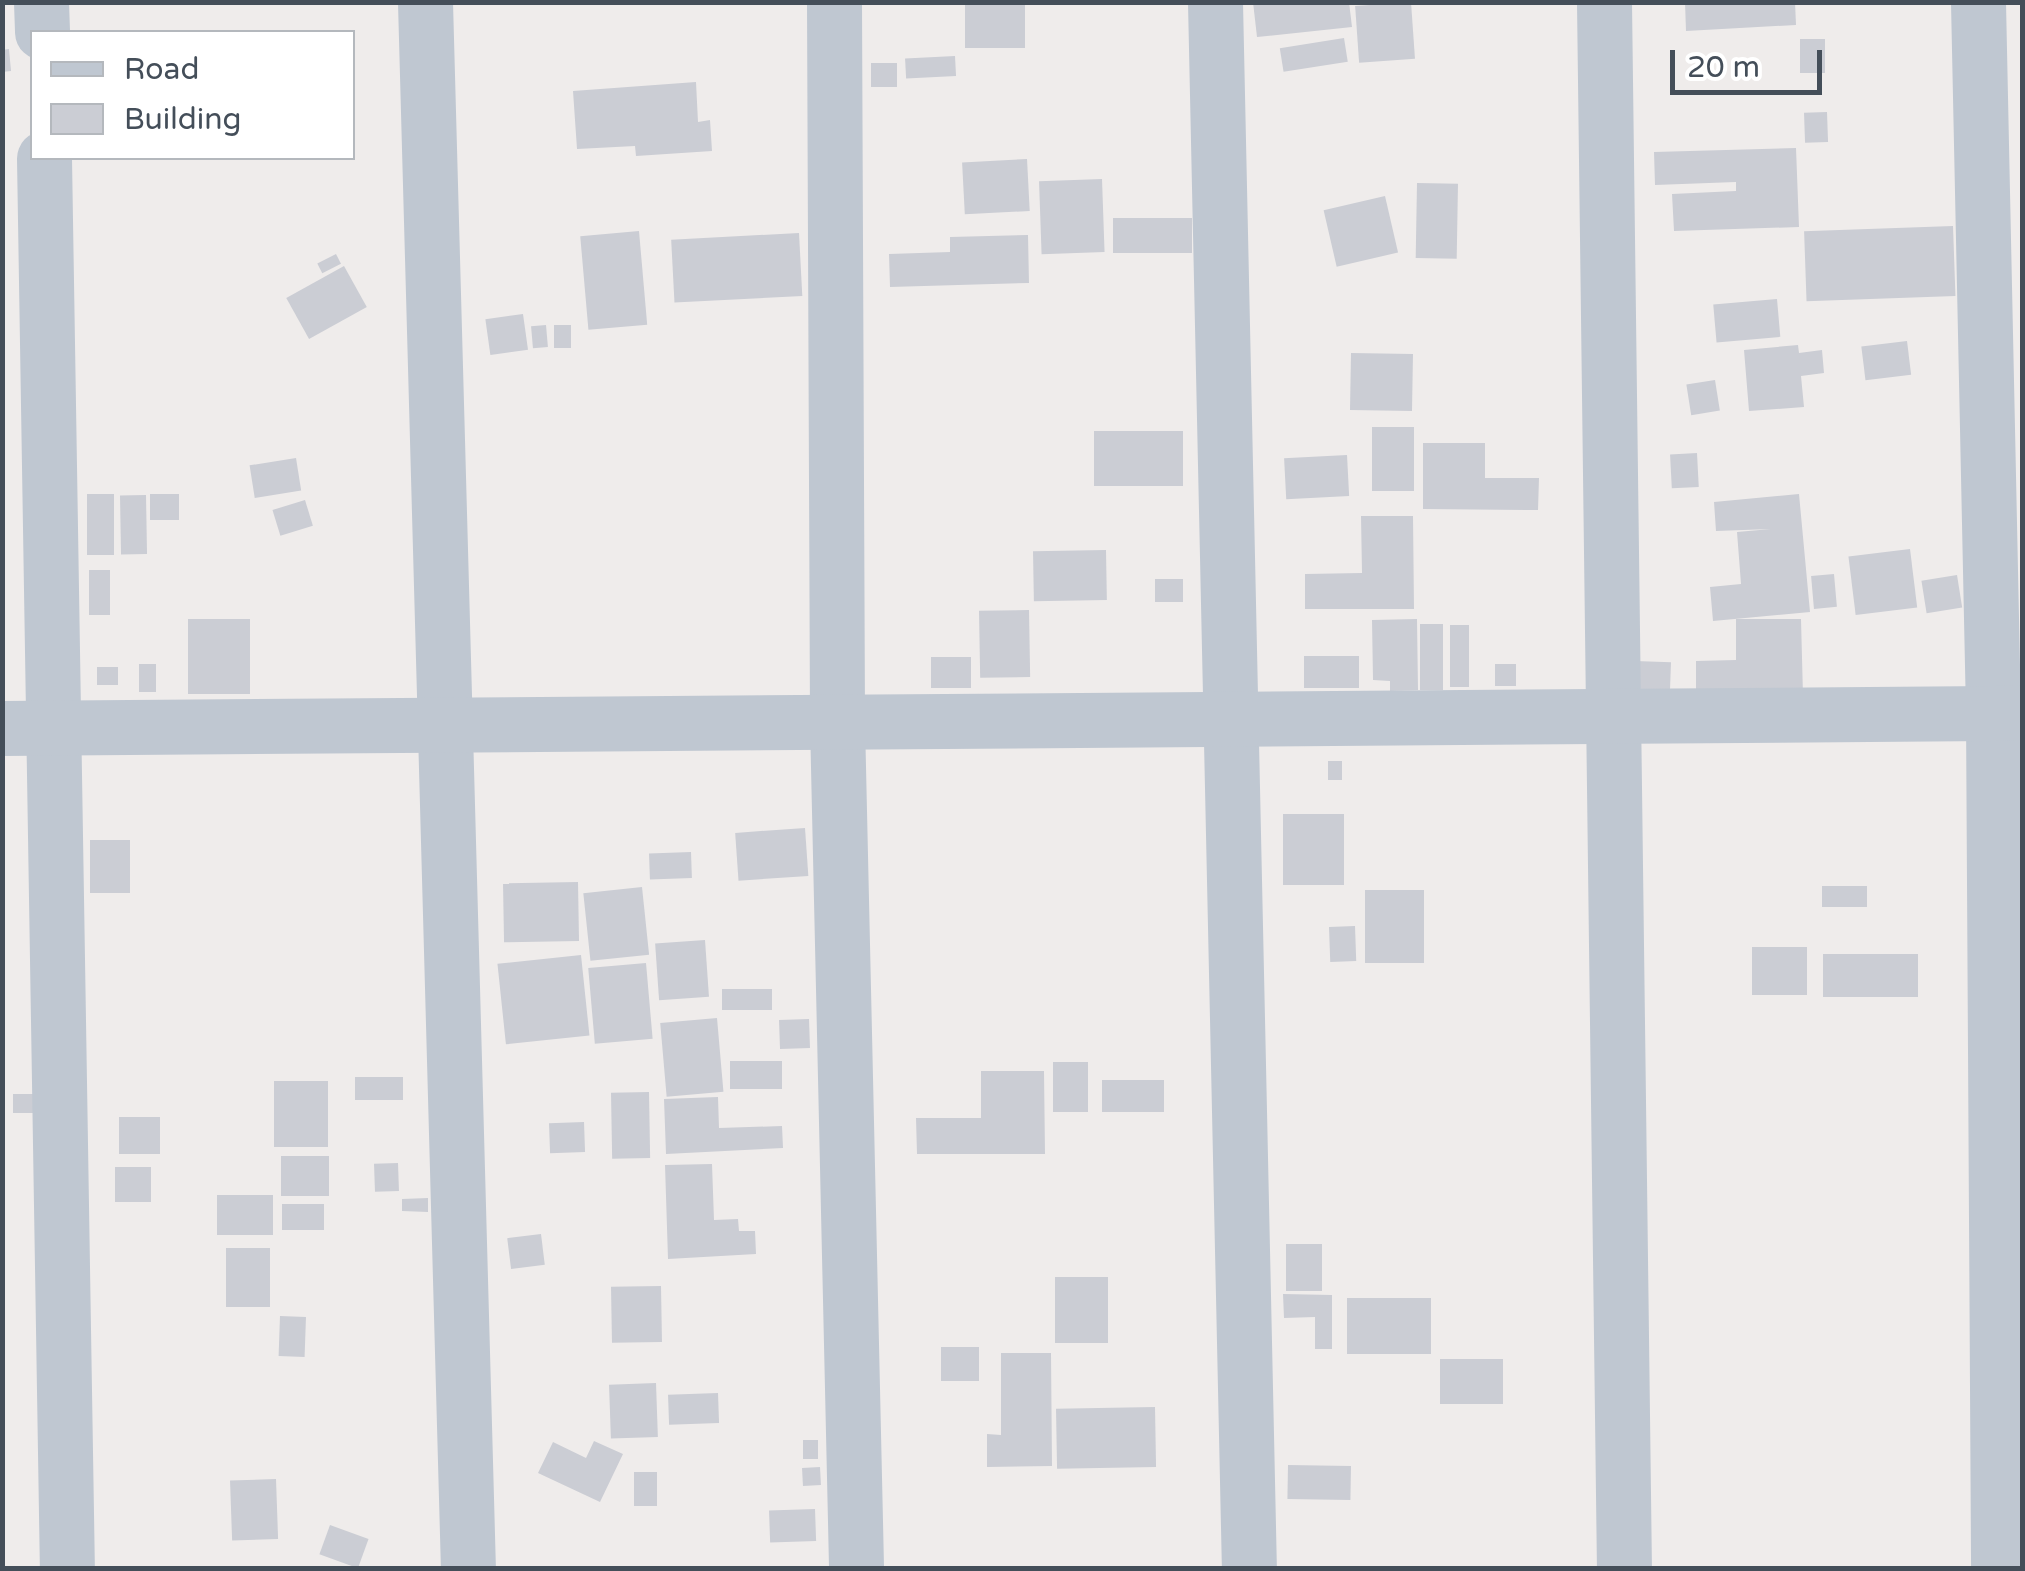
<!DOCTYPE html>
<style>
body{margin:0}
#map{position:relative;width:2025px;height:1571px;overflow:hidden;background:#efeceb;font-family:"Varela Round",sans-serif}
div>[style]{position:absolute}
.building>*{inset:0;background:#cbcdd4;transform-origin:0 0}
.minor>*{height:55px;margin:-27.5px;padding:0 27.5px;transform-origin:27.5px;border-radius:27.5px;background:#bfc7d1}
span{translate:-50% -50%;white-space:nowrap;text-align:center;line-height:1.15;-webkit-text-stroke:8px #fff;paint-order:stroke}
.frame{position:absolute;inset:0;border:5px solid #444e59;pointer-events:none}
.legend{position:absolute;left:30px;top:30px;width:325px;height:130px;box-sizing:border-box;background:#fff;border:2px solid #b4b8bd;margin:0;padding:12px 18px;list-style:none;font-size:30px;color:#444e59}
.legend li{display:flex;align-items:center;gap:20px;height:50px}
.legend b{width:50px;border:2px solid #b4b8bd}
.scale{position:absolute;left:1670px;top:50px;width:152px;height:45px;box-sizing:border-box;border:5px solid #444e59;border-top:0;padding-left:12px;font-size:30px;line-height:35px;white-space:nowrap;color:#444e59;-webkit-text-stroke:8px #fff;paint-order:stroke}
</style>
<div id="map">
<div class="building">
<i style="left:965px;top:2px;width:60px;height:46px"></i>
<i style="clip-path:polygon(1253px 2px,1349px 2px,1352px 27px,1257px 37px)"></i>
<i style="left:1411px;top:2px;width:57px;height:56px;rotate:86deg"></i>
<i style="clip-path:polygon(1685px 2px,1795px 2px,1796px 25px,1686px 31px)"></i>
<i style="left:1344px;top:38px;width:24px;height:65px;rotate:81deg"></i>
<i style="left:1800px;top:39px;width:25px;height:34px"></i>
<i style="clip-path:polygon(9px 49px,11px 71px,2px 72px,2px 50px)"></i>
<i style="left:955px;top:56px;width:20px;height:50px;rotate:87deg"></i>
<i style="left:871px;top:63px;width:26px;height:24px"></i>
<i style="clip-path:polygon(696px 82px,698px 122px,710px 120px,712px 151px,636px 156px,635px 146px,577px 149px,573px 91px)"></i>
<i style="left:1827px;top:112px;width:30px;height:23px;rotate:88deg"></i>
<i style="clip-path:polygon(1796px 148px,1799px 227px,1674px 231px,1672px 194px,1736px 191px,1736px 182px,1655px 185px,1654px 152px)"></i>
<i style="left:1027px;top:159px;width:52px;height:65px;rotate:87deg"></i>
<i style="left:1102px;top:179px;width:73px;height:63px;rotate:88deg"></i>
<i style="left:1417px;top:183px;width:41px;height:75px;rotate:1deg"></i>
<i style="left:1385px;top:196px;width:58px;height:63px;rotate:77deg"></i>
<i style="left:1192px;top:218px;width:35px;height:79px;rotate:90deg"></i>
<i style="left:1953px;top:226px;width:70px;height:149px;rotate:88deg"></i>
<i style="left:639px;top:231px;width:94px;height:59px;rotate:85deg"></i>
<i style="left:799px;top:233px;width:63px;height:128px;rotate:87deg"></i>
<i style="clip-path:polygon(1028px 235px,1029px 283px,890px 287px,889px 254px,950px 252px,950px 237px)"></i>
<i style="left:336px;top:254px;width:11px;height:21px;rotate:63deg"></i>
<i style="left:344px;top:266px;width:47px;height:66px;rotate:61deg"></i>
<i style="left:1777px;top:299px;width:38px;height:64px;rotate:85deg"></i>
<i style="left:523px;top:314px;width:36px;height:38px;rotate:82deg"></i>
<i style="left:546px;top:325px;width:22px;height:15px;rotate:85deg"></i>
<i style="left:554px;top:325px;width:17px;height:23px"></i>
<i style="left:1907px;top:341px;width:34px;height:46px;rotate:83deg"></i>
<i style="clip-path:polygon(1798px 345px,1799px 353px,1822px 350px,1824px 373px,1801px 376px,1804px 407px,1749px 411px,1744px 350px)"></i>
<i style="left:1351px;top:353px;width:62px;height:57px;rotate:1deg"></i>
<i style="left:1715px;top:380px;width:31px;height:29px;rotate:81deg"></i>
<i style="left:1372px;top:427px;width:42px;height:64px"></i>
<i style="left:1183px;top:431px;width:55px;height:89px;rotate:90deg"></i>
<i style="clip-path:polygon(1423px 443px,1485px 443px,1485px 478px,1539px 478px,1538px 510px,1423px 509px)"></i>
<i style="left:1697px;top:453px;width:34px;height:27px;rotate:87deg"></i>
<i style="left:1347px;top:455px;width:41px;height:63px;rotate:87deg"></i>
<i style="left:296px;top:458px;width:33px;height:47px;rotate:81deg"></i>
<i style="left:87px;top:494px;width:27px;height:61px"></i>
<i style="left:150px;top:494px;width:29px;height:26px"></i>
<i style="clip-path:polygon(1799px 494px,1810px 612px,1713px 621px,1710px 587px,1741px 584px,1737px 532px,1771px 529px,1716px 531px,1714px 502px)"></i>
<i style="left:146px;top:495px;width:59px;height:26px;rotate:89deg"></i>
<i style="left:305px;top:500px;width:27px;height:34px;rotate:73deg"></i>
<i style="clip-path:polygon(1361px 516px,1413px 516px,1414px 609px,1305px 609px,1305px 574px,1362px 573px)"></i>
<i style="left:1910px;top:549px;width:59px;height:62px;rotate:83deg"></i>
<i style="left:1106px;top:550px;width:50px;height:73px;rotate:89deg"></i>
<i style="left:89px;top:570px;width:21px;height:45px"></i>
<i style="left:1834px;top:574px;width:33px;height:23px;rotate:85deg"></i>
<i style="left:1957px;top:575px;width:33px;height:36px;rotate:81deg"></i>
<i style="left:1155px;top:579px;width:28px;height:23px"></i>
<i style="left:1029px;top:610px;width:67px;height:50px;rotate:89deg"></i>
<i style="left:188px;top:619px;width:62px;height:75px"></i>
<i style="clip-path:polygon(1417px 619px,1418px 690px,1390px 691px,1390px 681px,1373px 680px,1372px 620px)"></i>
<i style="clip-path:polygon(1736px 619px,1801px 619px,1803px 696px,1696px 697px,1696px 661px,1736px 660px)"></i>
<i style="left:1443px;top:624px;width:66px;height:23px;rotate:90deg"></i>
<i style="left:1450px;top:625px;width:19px;height:62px"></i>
<i style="left:1359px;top:656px;width:32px;height:55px;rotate:90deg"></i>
<i style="left:931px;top:657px;width:40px;height:31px"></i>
<i style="left:1635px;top:661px;width:36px;height:35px;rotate:2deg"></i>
<i style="left:156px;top:664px;width:28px;height:17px;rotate:90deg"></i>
<i style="left:1495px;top:664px;width:21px;height:22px"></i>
<i style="left:97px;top:667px;width:21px;height:18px"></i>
<i style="left:1328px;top:761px;width:14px;height:19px"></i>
<i style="left:1283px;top:814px;width:61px;height:71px"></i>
<i style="left:805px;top:828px;width:48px;height:70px;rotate:86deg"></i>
<i style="left:90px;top:840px;width:40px;height:53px"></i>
<i style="left:691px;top:852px;width:26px;height:42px;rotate:88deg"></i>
<i style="left:578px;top:882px;width:59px;height:75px;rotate:89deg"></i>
<i style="left:1822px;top:886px;width:45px;height:21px"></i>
<i style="left:642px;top:887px;width:68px;height:59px;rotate:84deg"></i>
<i style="left:1365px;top:890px;width:59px;height:73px"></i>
<i style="left:1355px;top:926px;width:35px;height:26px;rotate:88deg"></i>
<i style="left:705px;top:940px;width:57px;height:50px;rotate:86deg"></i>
<i style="left:1752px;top:947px;width:55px;height:48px"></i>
<i style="left:1823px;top:954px;width:95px;height:43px"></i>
<i style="left:581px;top:955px;width:81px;height:84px;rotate:84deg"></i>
<i style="left:646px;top:963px;width:76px;height:58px;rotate:85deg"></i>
<i style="left:772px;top:989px;width:21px;height:50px;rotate:90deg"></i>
<i style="left:717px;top:1018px;width:74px;height:57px;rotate:85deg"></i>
<i style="left:809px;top:1019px;width:29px;height:30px;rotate:88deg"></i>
<i style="left:782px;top:1061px;width:28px;height:52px;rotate:90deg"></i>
<i style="left:1088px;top:1062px;width:50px;height:35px;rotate:90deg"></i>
<i style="clip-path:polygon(981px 1071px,1044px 1071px,1045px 1154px,917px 1154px,916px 1118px,981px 1118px)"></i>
<i style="left:355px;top:1077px;width:48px;height:23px"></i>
<i style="left:1102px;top:1080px;width:62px;height:32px"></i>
<i style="left:328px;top:1081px;width:66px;height:54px;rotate:90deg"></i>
<i style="left:649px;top:1092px;width:66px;height:38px;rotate:89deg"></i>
<i style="left:13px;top:1094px;width:23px;height:19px"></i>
<i style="clip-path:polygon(718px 1097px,719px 1128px,782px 1126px,783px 1148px,666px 1154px,664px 1099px)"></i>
<i style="left:119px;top:1117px;width:41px;height:37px"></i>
<i style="left:584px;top:1122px;width:30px;height:35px;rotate:88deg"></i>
<i style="left:281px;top:1156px;width:48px;height:40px"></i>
<i style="left:398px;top:1163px;width:28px;height:24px;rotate:88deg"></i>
<i style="clip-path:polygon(712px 1164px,714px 1220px,738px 1219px,739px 1231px,755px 1231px,756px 1254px,668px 1259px,665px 1165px)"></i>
<i style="left:115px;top:1167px;width:36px;height:35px"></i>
<i style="left:217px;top:1195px;width:56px;height:40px"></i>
<i style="clip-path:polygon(428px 1198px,428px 1212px,402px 1211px,402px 1199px)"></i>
<i style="left:282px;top:1204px;width:42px;height:26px"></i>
<i style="left:541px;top:1234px;width:31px;height:34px;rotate:83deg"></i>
<i style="left:1286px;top:1244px;width:36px;height:47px"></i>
<i style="left:226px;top:1248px;width:44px;height:59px"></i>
<i style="left:1055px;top:1277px;width:53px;height:66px"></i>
<i style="left:661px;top:1286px;width:56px;height:50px;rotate:89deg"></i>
<i style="clip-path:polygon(1283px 1294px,1332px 1295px,1332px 1349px,1315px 1349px,1315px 1317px,1284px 1318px)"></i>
<i style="left:1347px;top:1298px;width:84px;height:56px"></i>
<i style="left:280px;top:1316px;width:26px;height:40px;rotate:2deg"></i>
<i style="left:941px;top:1347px;width:38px;height:34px"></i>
<i style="clip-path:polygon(1001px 1353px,1051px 1353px,1052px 1466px,987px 1467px,987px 1434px,1001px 1435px)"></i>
<i style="left:1503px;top:1359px;width:45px;height:63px;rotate:90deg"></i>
<i style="left:656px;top:1383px;width:54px;height:47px;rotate:88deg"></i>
<i style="left:718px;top:1393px;width:30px;height:50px;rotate:88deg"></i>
<i style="left:1155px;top:1407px;width:60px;height:99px;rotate:89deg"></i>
<i style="left:803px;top:1440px;width:15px;height:19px"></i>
<i style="clip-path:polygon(594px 1441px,623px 1454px,600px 1502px,538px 1473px,553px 1442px,586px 1458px)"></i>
<i style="left:1288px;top:1465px;width:63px;height:34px;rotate:1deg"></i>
<i style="left:820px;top:1467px;width:18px;height:18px;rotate:87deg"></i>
<i style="left:634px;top:1472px;width:23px;height:34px"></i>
<i style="left:276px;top:1479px;width:60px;height:46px;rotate:88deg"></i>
<i style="left:815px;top:1509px;width:32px;height:46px;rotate:88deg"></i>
<i style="left:330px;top:1525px;width:41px;height:31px;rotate:20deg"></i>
</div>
<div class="minor">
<i style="left:41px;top:2px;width:30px;rotate:88deg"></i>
<i style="left:425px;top:2px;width:1567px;rotate:88.43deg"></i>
<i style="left:834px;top:2px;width:720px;rotate:89.76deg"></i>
<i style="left:837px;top:722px;width:846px;rotate:88.71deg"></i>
<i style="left:1215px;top:2px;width:1566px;rotate:88.76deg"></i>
<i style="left:1604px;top:2px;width:1566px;rotate:89.27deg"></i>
<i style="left:1978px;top:2px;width:711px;rotate:88.79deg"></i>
<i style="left:1993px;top:713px;width:855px;rotate:89.66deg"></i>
<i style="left:44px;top:158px;width:1410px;rotate:89.07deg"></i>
<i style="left:2px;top:728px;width:2020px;rotate:-0.43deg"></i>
</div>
<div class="frame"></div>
<ul class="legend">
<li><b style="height:12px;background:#bfc7d1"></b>Road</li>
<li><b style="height:28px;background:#cbcdd4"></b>Building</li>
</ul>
<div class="scale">20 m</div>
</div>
